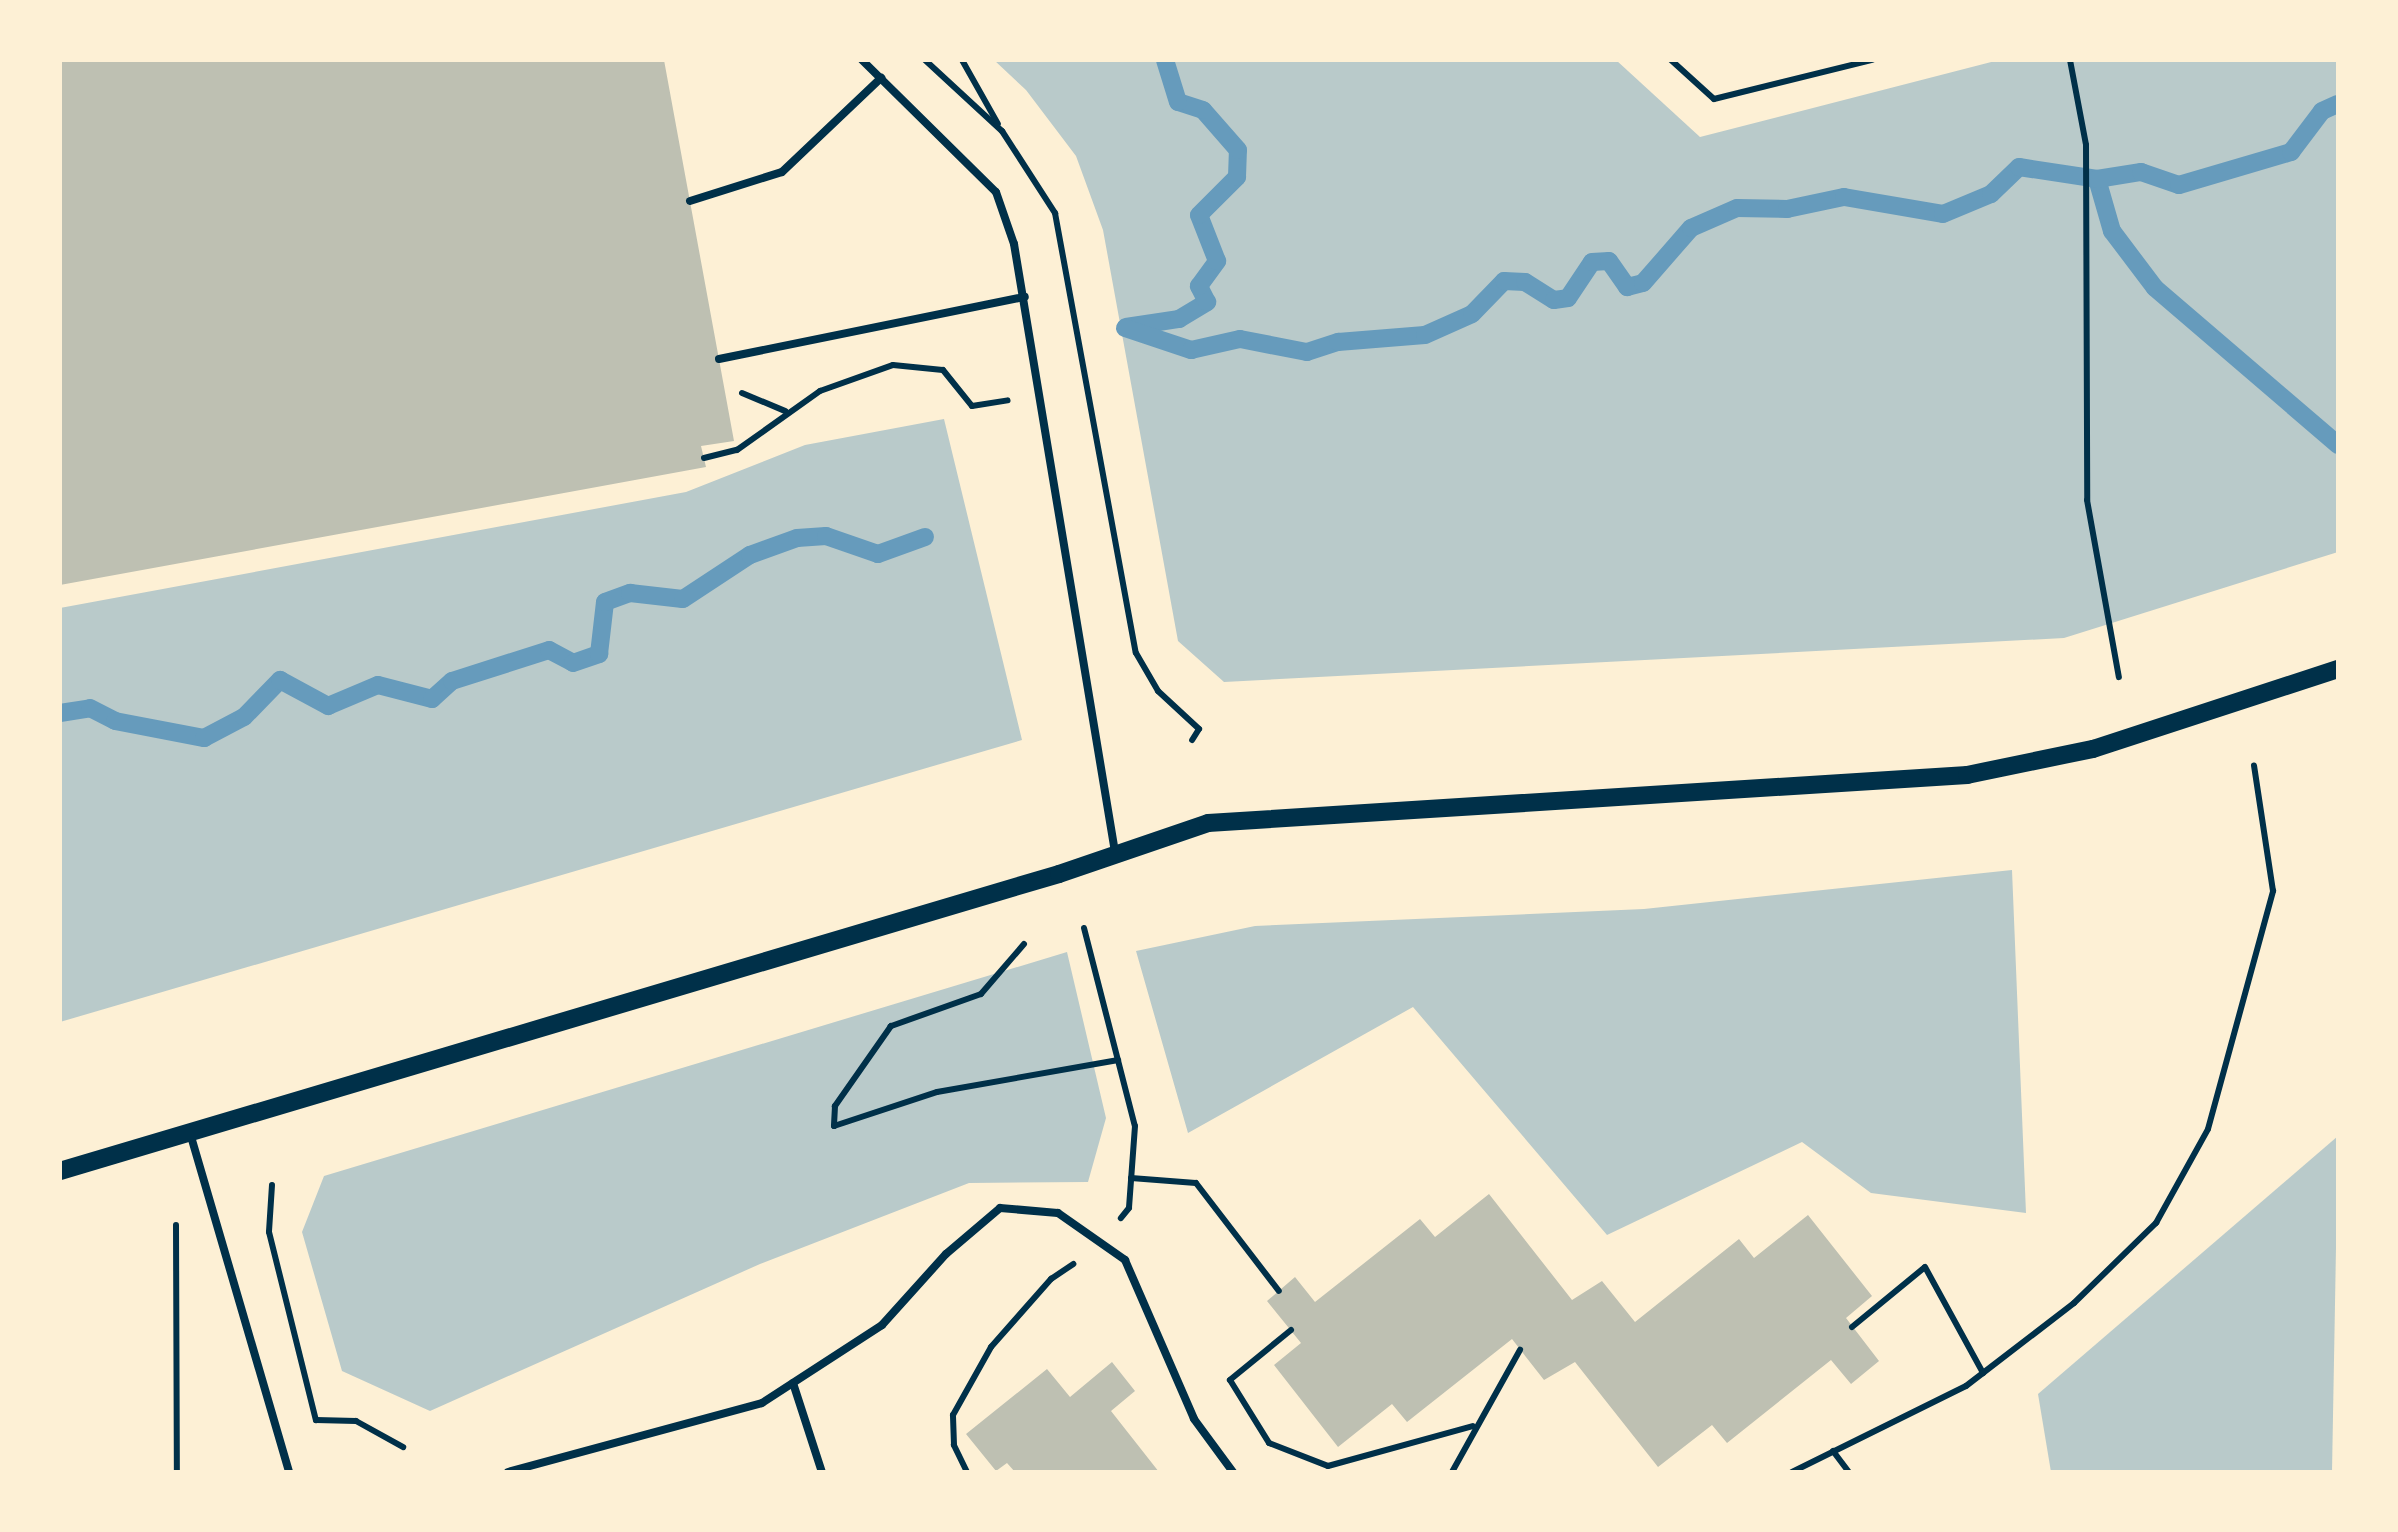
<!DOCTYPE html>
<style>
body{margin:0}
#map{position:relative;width:2398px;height:1532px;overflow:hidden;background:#fdf0d5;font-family:Quicksand,sans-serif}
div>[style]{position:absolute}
.green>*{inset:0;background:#b9caca}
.stream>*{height:18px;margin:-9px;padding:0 9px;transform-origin:9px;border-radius:9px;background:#669bbc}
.building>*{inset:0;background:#bec0b2}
.path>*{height:6px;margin:-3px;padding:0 3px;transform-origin:3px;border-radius:3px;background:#003049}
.service>*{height:8px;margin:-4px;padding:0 4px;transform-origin:4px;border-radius:4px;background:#003049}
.tertiary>*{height:18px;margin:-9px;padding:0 9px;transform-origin:9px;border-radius:9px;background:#003049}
span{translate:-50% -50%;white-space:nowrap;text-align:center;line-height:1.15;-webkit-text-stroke:8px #fdf0d5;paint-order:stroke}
.frame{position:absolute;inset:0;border:62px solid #fdf0d5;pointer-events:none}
</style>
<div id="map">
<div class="green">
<i style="clip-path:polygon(994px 60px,1616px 60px,1700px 137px,1999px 60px,2338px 60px,2338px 552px,2064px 638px,1224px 682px,1178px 641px,1103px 230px,1076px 156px,1026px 90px)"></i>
<i style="clip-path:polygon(944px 419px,1022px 740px,60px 1022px,60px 608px,686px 492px,805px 445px)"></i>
<i style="clip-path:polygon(2012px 870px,2026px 1213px,1871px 1193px,1802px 1142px,1607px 1235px,1413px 1007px,1188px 1133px,1136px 951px,1255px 926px,1644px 909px)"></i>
<i style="clip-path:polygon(1067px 952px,1106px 1118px,1088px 1182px,969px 1183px,760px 1264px,430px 1411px,342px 1371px,302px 1232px,324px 1176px)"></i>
<i style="clip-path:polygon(2338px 1136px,2332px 1472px,2051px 1472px,2038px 1394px)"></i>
</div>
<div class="stream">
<i style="left:2097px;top:179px;width:54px;rotate:73.9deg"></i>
<i style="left:2112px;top:231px;width:71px;rotate:53deg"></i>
<i style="left:2155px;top:288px;width:241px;rotate:40.6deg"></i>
<i style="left:1126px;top:327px;width:54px;rotate:-8.6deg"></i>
<i style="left:1179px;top:319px;width:33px;rotate:-31deg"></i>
<i style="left:1207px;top:302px;width:18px;rotate:-117deg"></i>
<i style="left:1199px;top:286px;width:31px;rotate:-54deg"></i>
<i style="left:1217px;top:261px;width:49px;rotate:-111.4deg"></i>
<i style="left:1199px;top:215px;width:54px;rotate:-45deg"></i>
<i style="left:1237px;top:177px;width:27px;rotate:-88deg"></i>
<i style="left:1238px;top:150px;width:53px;rotate:-131.2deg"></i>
<i style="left:1203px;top:110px;width:26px;rotate:-162deg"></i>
<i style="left:1178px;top:102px;width:44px;rotate:-107.2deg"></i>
<i style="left:1125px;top:328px;width:70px;rotate:18.4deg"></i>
<i style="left:1191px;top:350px;width:50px;rotate:-12.7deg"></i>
<i style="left:1240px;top:339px;width:68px;rotate:11deg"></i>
<i style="left:1307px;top:352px;width:33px;rotate:-18deg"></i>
<i style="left:1338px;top:342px;width:87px;rotate:-4.6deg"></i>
<i style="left:1425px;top:335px;width:51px;rotate:-24.1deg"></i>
<i style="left:1472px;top:314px;width:46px;rotate:-45.9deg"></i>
<i style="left:1504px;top:281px;width:21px;rotate:3deg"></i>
<i style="left:1525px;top:282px;width:34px;rotate:32deg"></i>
<i style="left:1554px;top:300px;width:14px;rotate:-8deg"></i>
<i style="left:1568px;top:298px;width:43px;rotate:-56.3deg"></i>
<i style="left:1592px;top:262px;width:17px;rotate:-3deg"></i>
<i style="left:1609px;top:261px;width:32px;rotate:55deg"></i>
<i style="left:1627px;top:287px;width:16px;rotate:-14deg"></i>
<i style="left:1643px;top:283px;width:73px;rotate:-48.9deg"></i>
<i style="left:1691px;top:228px;width:50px;rotate:-23.5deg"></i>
<i style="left:1737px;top:208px;width:50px;rotate:1.1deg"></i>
<i style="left:1787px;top:209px;width:58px;rotate:-11.9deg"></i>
<i style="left:1844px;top:197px;width:100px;rotate:9.7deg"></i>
<i style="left:1943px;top:214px;width:52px;rotate:-22.6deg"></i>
<i style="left:1991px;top:194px;width:39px;rotate:-44deg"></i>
<i style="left:2019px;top:167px;width:79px;rotate:8.7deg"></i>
<i style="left:2097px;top:179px;width:45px;rotate:-9deg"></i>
<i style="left:2141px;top:172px;width:40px;rotate:18.9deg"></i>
<i style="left:2179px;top:185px;width:117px;rotate:-16.4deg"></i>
<i style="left:2291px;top:152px;width:51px;rotate:-52.9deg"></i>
<i style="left:2322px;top:111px;width:17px;rotate:-24deg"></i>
<i style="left:60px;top:713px;width:30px;rotate:-9deg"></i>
<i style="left:90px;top:708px;width:28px;rotate:27deg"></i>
<i style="left:115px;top:721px;width:91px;rotate:10.8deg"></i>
<i style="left:204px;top:738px;width:45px;rotate:-27.7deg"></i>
<i style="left:244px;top:717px;width:52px;rotate:-45.8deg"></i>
<i style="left:280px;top:680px;width:55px;rotate:28.4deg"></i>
<i style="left:328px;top:706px;width:54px;rotate:-22.8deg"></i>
<i style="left:378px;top:685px;width:56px;rotate:14.5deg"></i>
<i style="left:432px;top:699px;width:27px;rotate:-42deg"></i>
<i style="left:452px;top:681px;width:102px;rotate:-17.7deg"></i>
<i style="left:549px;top:650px;width:27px;rotate:28deg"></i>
<i style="left:573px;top:663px;width:28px;rotate:-19deg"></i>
<i style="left:599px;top:654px;width:52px;rotate:-83.4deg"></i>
<i style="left:605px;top:602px;width:27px;rotate:-20deg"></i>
<i style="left:630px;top:593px;width:53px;rotate:6.5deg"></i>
<i style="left:683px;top:599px;width:80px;rotate:-33.3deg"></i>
<i style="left:750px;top:555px;width:50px;rotate:-19.9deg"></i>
<i style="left:797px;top:538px;width:29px;rotate:-4deg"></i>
<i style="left:826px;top:536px;width:55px;rotate:19.1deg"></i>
<i style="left:878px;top:554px;width:50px;rotate:-19.9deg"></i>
</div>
<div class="building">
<i style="clip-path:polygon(60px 60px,664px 60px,734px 441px,701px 446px,706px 467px,60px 585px)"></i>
<i style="clip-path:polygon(1489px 1194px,1572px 1300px,1602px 1281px,1635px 1322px,1739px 1239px,1754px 1258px,1808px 1215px,1872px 1296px,1846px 1318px,1879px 1361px,1851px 1384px,1831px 1360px,1727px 1443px,1712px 1425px,1658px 1467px,1575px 1362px,1544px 1380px,1512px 1339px,1407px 1422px,1392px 1404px,1338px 1447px,1274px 1365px,1301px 1343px,1267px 1301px,1295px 1277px,1315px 1302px,1420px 1219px,1435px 1237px)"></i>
<i style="clip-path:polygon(1112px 1362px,1135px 1391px,1111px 1411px,1159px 1472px,1015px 1472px,1007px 1463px,996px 1471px,966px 1434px,1047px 1369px,1070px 1397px)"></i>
</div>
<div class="path">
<i style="left:925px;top:60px;width:105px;rotate:42.7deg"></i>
<i style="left:1002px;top:131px;width:98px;rotate:57.1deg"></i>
<i style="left:1055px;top:213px;width:447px;rotate:79.6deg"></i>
<i style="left:1136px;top:653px;width:44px;rotate:59.9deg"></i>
<i style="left:1158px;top:691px;width:56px;rotate:42.8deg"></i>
<i style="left:1199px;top:729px;width:13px;rotate:122deg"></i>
<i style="left:962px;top:60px;width:73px;rotate:60.6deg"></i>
<i style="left:1671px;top:60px;width:58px;rotate:42.2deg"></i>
<i style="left:1714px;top:99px;width:163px;rotate:-13.9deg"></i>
<i style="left:2070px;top:60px;width:86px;rotate:79.3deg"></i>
<i style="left:2086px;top:145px;width:355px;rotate:89.8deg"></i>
<i style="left:2087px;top:500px;width:180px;rotate:79.8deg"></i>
<i style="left:742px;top:393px;width:47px;rotate:22.7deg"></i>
<i style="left:704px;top:458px;width:34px;rotate:-14deg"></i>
<i style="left:737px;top:450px;width:102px;rotate:-35.4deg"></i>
<i style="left:820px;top:391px;width:77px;rotate:-19.6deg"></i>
<i style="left:893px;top:365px;width:50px;rotate:5.7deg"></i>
<i style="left:943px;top:370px;width:46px;rotate:51.1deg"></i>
<i style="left:972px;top:406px;width:36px;rotate:-9deg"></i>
<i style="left:1084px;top:928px;width:204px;rotate:75.6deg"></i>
<i style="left:1135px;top:1126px;width:82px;rotate:94.2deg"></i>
<i style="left:1129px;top:1208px;width:13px;rotate:129deg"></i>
<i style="left:1024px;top:944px;width:66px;rotate:130.7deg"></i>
<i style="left:981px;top:994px;width:96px;rotate:160.4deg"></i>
<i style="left:891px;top:1026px;width:98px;rotate:125deg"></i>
<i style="left:835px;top:1106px;width:20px;rotate:93deg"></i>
<i style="left:834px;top:1126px;width:108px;rotate:-18.3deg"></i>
<i style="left:937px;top:1092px;width:184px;rotate:-10deg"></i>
<i style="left:1131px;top:1178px;width:65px;rotate:4.4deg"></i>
<i style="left:1196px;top:1183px;width:136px;rotate:52.5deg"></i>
<i style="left:272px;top:1185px;width:47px;rotate:93.7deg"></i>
<i style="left:269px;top:1232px;width:194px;rotate:76deg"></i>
<i style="left:316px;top:1420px;width:40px;rotate:1.4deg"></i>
<i style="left:356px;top:1421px;width:54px;rotate:29deg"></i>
<i style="left:176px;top:1225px;width:247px;rotate:89.8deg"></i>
<i style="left:1852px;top:1327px;width:94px;rotate:-39.4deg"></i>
<i style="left:1925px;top:1267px;width:121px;rotate:61.3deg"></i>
<i style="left:1291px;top:1330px;width:79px;rotate:140.7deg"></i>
<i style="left:1230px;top:1380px;width:74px;rotate:58.2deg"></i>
<i style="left:1269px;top:1443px;width:63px;rotate:21.3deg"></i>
<i style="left:1328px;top:1466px;width:150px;rotate:-15.4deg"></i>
<i style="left:1833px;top:1451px;width:26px;rotate:53deg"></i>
<i style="left:967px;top:1472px;width:30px;rotate:-116deg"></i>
<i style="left:954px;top:1445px;width:30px;rotate:-92deg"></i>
<i style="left:953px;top:1415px;width:78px;rotate:-60.8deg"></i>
<i style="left:991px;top:1347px;width:91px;rotate:-48.6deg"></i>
<i style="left:1051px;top:1279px;width:27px;rotate:-34deg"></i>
<i style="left:1452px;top:1472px;width:140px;rotate:-60.9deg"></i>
<i style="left:1792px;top:1472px;width:194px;rotate:-26.3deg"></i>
<i style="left:1966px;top:1386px;width:136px;rotate:-37.5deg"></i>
<i style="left:2074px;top:1303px;width:115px;rotate:-44.3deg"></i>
<i style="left:2156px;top:1223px;width:107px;rotate:-61deg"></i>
<i style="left:2208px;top:1129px;width:247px;rotate:-74.7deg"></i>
<i style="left:2273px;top:891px;width:127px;rotate:-98.6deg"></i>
</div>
<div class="service">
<i style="left:862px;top:60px;width:188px;rotate:44.6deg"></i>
<i style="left:996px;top:192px;width:55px;rotate:70.9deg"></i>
<i style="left:1014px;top:244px;width:616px;rotate:80.57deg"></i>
<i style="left:690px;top:201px;width:96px;rotate:-17.5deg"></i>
<i style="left:782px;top:172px;width:137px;rotate:-43.5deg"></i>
<i style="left:719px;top:359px;width:312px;rotate:-11.5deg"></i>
<i style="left:190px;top:1133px;width:353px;rotate:73.7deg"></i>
<i style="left:793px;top:1383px;width:94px;rotate:72deg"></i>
<i style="left:508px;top:1472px;width:263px;rotate:-15.2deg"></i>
<i style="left:762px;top:1403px;width:143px;rotate:-33deg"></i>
<i style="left:882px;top:1325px;width:96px;rotate:-48deg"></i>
<i style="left:946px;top:1254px;width:71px;rotate:-40.4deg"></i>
<i style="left:1000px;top:1208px;width:58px;rotate:4.9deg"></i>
<i style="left:1058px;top:1213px;width:82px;rotate:35deg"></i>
<i style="left:1125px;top:1260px;width:173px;rotate:66.5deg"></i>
<i style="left:1194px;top:1419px;width:66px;rotate:53.7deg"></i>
</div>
<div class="tertiary">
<i style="left:60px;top:1171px;width:1042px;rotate:-16.56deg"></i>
<i style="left:1059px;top:874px;width:157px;rotate:-18.9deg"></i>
<i style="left:1208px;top:823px;width:761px;rotate:-3.62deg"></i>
<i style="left:1967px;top:775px;width:129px;rotate:-11.7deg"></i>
<i style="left:2093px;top:749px;width:258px;rotate:-18.1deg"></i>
</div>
<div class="frame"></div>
</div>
